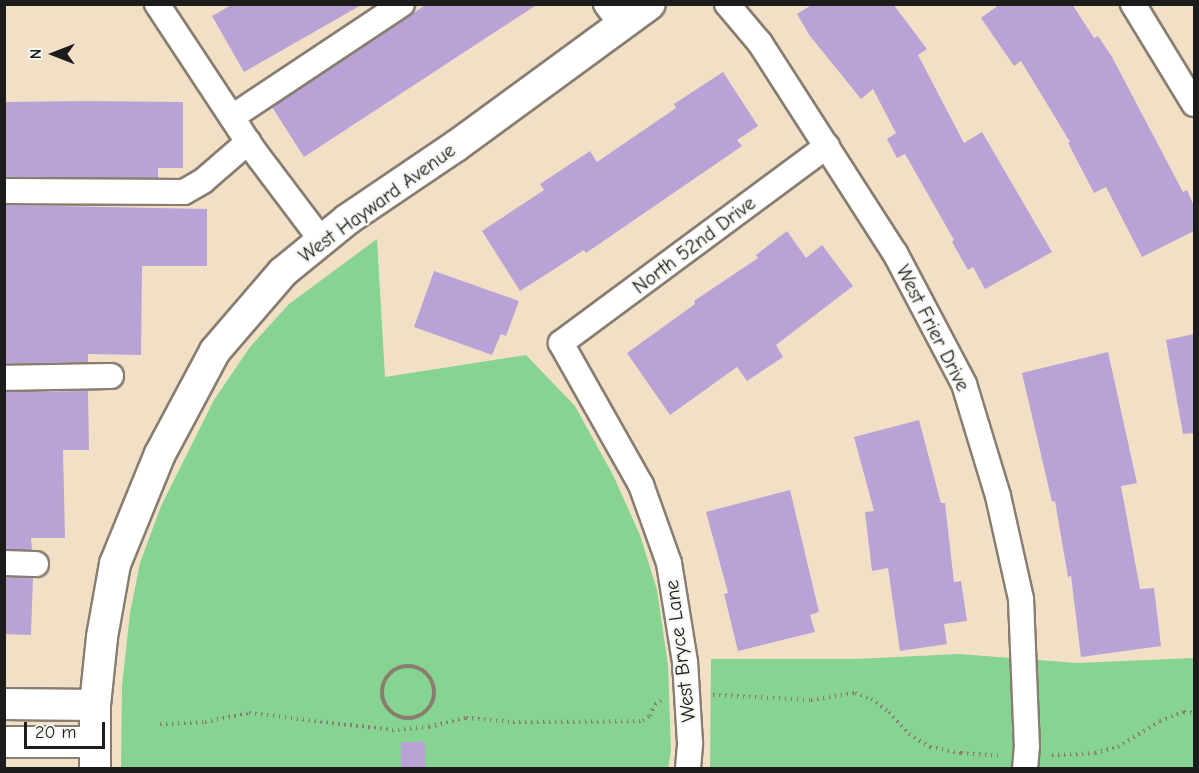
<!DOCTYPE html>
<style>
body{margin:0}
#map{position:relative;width:1199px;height:773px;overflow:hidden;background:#f2e0c6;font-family:"Comic Neue",sans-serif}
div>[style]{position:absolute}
.green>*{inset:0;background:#87d391}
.building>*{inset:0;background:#b9a3d6;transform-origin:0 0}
.path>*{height:4px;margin-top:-2px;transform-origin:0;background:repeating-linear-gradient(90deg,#877e71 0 1.5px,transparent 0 6px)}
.path>.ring{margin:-2px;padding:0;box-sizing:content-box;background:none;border:4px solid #877e71;border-radius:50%}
.roads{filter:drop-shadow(2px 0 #877e71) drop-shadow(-2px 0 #877e71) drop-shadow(0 2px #877e71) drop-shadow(0 -2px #877e71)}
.minor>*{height:24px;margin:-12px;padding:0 12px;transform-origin:12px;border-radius:12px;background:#fff}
.tertiary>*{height:30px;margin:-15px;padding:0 15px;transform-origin:15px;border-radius:15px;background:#fff}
span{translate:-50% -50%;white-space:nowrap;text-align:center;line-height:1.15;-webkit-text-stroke:4.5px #f6f6f2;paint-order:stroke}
.street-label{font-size:20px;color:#1c1c1c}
.frame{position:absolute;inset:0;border:6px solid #1c1c1c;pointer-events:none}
.north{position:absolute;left:24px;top:24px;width:60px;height:60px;-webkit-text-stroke:4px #f6f6f2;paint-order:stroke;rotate:270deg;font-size:16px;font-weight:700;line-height:24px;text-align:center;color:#1c1c1c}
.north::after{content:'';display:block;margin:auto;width:21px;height:27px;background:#1c1c1c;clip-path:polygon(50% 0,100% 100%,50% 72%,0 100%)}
.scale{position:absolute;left:24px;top:722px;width:81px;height:27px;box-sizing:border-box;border:3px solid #1c1c1c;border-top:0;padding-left:8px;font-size:18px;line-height:21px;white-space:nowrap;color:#1c1c1c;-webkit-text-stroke:4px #f6f6f2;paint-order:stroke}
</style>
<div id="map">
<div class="green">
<i style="clip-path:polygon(377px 239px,385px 377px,526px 355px,575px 406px,613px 475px,640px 535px,657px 590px,668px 665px,671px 751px,668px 768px,121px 768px,122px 686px,130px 613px,140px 563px,161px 506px,214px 400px,250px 347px,289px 304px)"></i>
<i style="clip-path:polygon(959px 654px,1077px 663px,1194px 658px,1194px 768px,710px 768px,711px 659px,855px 659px)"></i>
</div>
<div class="building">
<i style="clip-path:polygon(233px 4px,363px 4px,244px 72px,212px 16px)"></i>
<i style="clip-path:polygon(427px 4px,538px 4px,304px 157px,272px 107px)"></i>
<i style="clip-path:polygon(813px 4px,893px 4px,927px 49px,918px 55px,964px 143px,982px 132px,1052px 252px,985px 289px,973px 267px,968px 270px,952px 242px,954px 240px,905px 154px,897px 158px,887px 139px,896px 133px,873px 89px,861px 99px,810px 36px,797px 14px)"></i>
<i style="clip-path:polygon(1000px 4px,1072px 4px,1094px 38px,1098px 36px,1112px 57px,1183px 192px,1187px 190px,1194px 206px,1194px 231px,1142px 257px,1106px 187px,1094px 193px,1068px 143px,1070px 142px,1021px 61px,1014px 66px,981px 18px)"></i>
<i style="clip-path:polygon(723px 72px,758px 126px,737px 140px,742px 146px,586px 253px,584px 250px,520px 291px,482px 231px,544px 190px,540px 184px,590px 151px,597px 162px,676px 108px,674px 104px)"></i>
<i style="clip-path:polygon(87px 101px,183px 102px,183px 168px,158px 168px,158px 178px,4px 177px,4px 102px)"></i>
<i style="clip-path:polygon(4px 205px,207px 209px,207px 266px,142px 266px,141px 355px,88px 354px,88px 362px,4px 364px)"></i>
<i style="clip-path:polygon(787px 231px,806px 258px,822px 245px,853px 286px,776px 345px,783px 357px,747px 381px,737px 367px,670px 415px,627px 353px,695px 304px,694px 301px,758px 258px,756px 255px)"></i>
<i style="clip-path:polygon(434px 271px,519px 301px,506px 336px,501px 334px,492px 355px,414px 327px)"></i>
<i style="clip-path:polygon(1194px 334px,1194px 433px,1183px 434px,1166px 340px)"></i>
<i style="clip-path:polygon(1108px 352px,1137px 483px,1121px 486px,1140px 589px,1154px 588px,1161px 646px,1081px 657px,1071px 576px,1068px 577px,1055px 501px,1052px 502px,1022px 373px)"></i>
<i style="clip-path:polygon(88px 391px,89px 450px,63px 450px,65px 538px,31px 538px,32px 550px,4px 549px,4px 392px)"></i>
<i style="clip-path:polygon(919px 420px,941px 503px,945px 503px,954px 582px,961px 581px,967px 621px,944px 624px,947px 644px,900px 651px,888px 568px,872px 571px,865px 512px,874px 511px,854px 437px)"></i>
<i style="clip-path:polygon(790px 490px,819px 612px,810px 615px,815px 632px,738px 651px,724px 594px,728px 593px,706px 512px)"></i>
<i style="left:4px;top:577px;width:29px;height:57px;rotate:2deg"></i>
<i style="left:401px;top:742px;width:24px;height:25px"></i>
</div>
<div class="path">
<i class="ring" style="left:382px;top:666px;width:48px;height:48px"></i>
<i style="left:713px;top:695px;width:98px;rotate:2.9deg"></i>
<i style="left:811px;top:700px;width:45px;rotate:-9deg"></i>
<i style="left:855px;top:693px;width:17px;rotate:21deg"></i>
<i style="left:871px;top:699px;width:22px;rotate:36deg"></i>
<i style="left:889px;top:712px;width:30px;rotate:48deg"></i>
<i style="left:909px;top:734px;width:25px;rotate:32deg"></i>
<i style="left:930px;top:747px;width:32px;rotate:11deg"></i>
<i style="left:961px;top:753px;width:42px;rotate:4.1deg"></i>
<i style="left:160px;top:724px;width:45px;rotate:-2.5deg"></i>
<i style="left:205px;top:722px;width:45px;rotate:-11.6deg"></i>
<i style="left:249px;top:713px;width:144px;rotate:6.8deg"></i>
<i style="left:392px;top:730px;width:37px;rotate:-5deg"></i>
<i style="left:429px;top:727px;width:38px;rotate:-14deg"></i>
<i style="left:466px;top:718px;width:47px;rotate:4.9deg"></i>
<i style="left:513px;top:722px;width:130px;rotate:-0.4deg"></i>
<i style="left:643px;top:721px;width:9px;rotate:-36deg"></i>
<i style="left:650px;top:716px;width:13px;rotate:-67deg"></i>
<i style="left:655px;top:704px;width:7px;rotate:-27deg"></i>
<i style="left:1052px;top:755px;width:43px;rotate:-2.7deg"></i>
<i style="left:1095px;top:753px;width:24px;rotate:-15deg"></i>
<i style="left:1118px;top:747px;width:49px;rotate:-31.8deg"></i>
<i style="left:1160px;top:721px;width:26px;rotate:-21deg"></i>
<i style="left:1184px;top:712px;width:10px;rotate:6deg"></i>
</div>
<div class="roads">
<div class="minor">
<i style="left:157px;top:4px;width:173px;rotate:56.6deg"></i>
<i style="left:252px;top:148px;width:116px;rotate:53deg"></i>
<i style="left:606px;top:4px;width:26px;rotate:53deg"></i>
<i style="left:727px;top:4px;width:51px;rotate:49.8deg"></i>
<i style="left:760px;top:43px;width:250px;rotate:57.3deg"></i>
<i style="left:895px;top:253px;width:148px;rotate:62.2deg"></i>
<i style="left:964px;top:384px;width:117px;rotate:73.1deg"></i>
<i style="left:998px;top:496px;width:106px;rotate:77.4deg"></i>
<i style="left:1021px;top:599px;width:147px;rotate:87.7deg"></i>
<i style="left:1027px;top:746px;width:22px;rotate:95deg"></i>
<i style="left:1133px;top:4px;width:117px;rotate:58.6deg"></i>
<i style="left:232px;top:117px;width:204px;rotate:-33.6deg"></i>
<i style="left:4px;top:191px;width:180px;rotate:0.3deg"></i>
<i style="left:184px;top:192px;width:22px;rotate:-30deg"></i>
<i style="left:203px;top:181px;width:60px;rotate:-40.9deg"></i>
<i style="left:4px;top:378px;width:107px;rotate:-1.1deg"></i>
<i style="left:4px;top:563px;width:32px;rotate:2deg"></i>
<i style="left:688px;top:768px;width:25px;rotate:-85deg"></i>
<i style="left:690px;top:743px;width:81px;rotate:-93.5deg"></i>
<i style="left:685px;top:662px;width:100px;rotate:-99.2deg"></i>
<i style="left:669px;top:563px;width:83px;rotate:-109.7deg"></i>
<i style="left:641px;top:485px;width:163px;rotate:-119.4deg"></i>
<i style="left:561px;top:343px;width:331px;rotate:-36.5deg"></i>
</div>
<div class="tertiary">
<i style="left:4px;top:704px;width:91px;rotate:0.6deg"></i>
<i style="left:4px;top:742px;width:90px"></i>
<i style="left:95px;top:768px;width:63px;rotate:-90deg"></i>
<i style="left:95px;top:705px;width:68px;rotate:-84.1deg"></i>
<i style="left:102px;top:637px;width:74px;rotate:-79.9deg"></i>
<i style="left:115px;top:564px;width:119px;rotate:-67.8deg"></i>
<i style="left:160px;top:454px;width:117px;rotate:-61.9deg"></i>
<i style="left:215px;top:351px;width:104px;rotate:-49.3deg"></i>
<i style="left:283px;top:272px;width:84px;rotate:-39.2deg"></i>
<i style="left:348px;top:219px;width:130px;rotate:-34.1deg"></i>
<i style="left:456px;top:146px;width:240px;rotate:-36.2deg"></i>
</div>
</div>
<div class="street-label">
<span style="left:377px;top:203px;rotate:-36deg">West Hayward Avenue</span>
<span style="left:694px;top:245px;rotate:-37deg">North 52nd Drive</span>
<span style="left:933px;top:328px;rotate:63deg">West Frier Drive</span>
<span style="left:680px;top:651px;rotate:-97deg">West Bryce Lane</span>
</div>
<div class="frame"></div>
<div class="north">N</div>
<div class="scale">20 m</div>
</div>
